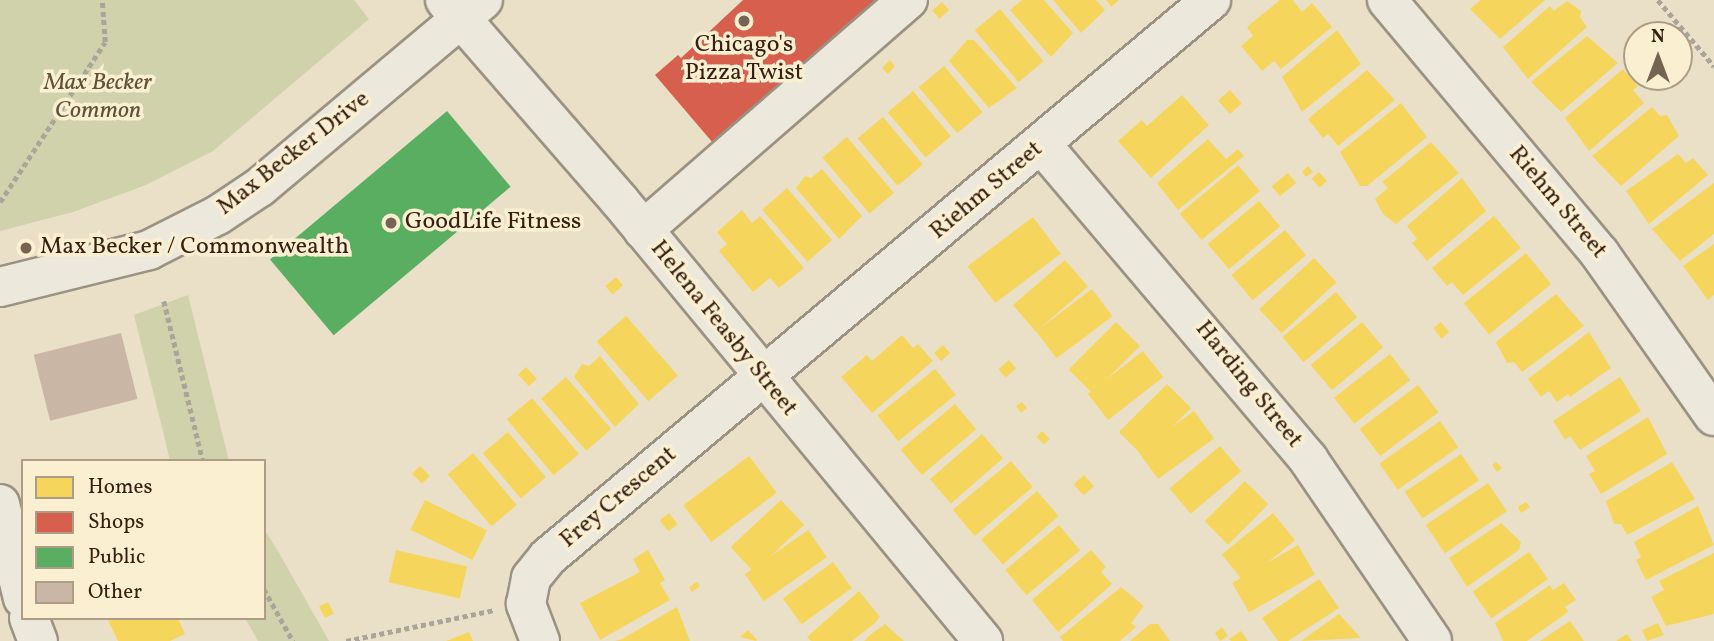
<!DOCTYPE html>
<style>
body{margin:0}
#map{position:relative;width:1714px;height:641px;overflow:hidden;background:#eae0c8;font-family:Vollkorn,serif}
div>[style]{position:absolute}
.green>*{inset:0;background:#cfd2ab}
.homes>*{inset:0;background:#f6d55c;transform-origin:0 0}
.shops>*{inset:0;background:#d6604d}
.public>*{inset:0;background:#5aae61;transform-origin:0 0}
.building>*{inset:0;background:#c9b6a5;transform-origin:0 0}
.path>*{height:4.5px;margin-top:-2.25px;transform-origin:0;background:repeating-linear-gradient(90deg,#aba49b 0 5px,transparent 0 8.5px)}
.roads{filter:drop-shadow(2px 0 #9b9283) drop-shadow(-2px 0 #9b9283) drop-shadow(0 2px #9b9283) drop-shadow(0 -2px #9b9283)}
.minor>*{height:38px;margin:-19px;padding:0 19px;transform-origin:19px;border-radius:19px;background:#ede8dc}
.dots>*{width:19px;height:19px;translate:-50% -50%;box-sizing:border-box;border:4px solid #fbefd2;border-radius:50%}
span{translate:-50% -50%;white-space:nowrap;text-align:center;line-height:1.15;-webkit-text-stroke:7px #fbefd2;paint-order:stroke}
.poi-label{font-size:24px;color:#382013}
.left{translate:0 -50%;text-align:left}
.park-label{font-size:24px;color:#5f5239;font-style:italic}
.street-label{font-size:24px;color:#382013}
.legend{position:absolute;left:21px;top:459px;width:245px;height:161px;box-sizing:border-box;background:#fbefd2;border:2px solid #ad9c86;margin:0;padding:9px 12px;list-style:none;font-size:21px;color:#382013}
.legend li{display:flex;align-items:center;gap:14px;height:35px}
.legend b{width:35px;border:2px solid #ad9c86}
.north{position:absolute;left:1623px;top:21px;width:70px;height:70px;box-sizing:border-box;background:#fbefd2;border:2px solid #ad9c86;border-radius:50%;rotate:0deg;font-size:19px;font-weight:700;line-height:28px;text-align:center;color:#382013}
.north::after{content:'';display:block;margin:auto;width:24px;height:32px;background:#766352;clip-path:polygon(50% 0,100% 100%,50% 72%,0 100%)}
</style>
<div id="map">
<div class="green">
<i style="clip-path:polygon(0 0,354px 0,369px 19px,213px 151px,146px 185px,73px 212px,0 231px)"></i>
<i style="clip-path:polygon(188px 295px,229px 461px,170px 461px,163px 431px,134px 315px)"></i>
<i style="clip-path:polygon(264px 529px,278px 551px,329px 641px,258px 641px,245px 618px,264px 618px)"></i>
</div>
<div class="homes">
<i style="clip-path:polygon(1022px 0,1044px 0,1073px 33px,1051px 57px,1010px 10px)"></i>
<i style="clip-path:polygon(1053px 0,1096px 0,1105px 10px,1081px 33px)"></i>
<i style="clip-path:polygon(1106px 0,1119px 0,1111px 7px)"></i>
<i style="clip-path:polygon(1280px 0,1293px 0,1302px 12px,1312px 3px,1332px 27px,1281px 69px,1274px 61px,1262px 71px,1241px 46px,1253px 36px,1247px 27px)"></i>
<i style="clip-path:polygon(1481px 0,1545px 0,1500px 39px,1470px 9px)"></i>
<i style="clip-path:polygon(1567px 1px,1581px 11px,1580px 17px,1587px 27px,1528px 79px,1503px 47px,1550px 6px,1554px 11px)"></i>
<i style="left:942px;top:2px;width:11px;height:13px;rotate:49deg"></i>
<i style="left:1000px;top:9px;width:68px;height:33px;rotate:50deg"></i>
<i style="clip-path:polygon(1337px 30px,1361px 64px,1302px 112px,1282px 77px)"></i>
<i style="clip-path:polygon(1587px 36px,1618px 63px,1561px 112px,1531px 82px)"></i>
<i style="clip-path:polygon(967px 40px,974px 40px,1017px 88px,989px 108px,949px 61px)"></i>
<i style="clip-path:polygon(890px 60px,895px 66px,888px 74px,882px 68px)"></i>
<i style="left:944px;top:66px;width:60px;height:33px;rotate:50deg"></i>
<i style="clip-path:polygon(1623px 69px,1638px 86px,1633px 90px,1644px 103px,1589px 151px,1565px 118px)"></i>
<i style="clip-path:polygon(1367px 70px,1395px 100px,1338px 146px,1328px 134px,1323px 138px,1308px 119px)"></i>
<i style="left:1230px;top:90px;width:18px;height:16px;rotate:49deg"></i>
<i style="left:913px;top:91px;width:59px;height:33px;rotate:50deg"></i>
<i style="clip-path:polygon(1182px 95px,1209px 125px,1151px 178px,1118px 141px,1142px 120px,1147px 126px)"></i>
<i style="clip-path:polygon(1401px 103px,1427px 137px,1367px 186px,1360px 186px,1340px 152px)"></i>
<i style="clip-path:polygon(1652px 107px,1660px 116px,1667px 115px,1679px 136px,1621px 186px,1592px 156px)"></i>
<i style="left:883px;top:117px;width:62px;height:33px;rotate:50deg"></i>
<i style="left:847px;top:137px;width:73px;height:32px;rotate:50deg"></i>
<i style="clip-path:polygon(1208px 139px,1226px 159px,1238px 149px,1244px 156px,1178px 210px,1157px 183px)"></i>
<i style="clip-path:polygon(1431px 142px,1459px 173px,1396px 224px,1383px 214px,1375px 199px,1388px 188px,1382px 182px)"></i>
<i style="clip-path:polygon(1678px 154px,1686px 163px,1693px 158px,1708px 175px,1649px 224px,1626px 191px)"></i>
<i style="left:1238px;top:165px;width:34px;height:76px;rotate:50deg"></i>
<i style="clip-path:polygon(1308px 166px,1313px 172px,1306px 177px,1302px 172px)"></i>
<i style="clip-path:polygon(822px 169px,862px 216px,839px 239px,796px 188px,805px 176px,811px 178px)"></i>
<i style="left:1319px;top:172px;width:12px;height:10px;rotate:48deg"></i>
<i style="left:1288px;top:173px;width:13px;height:21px;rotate:51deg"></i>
<i style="clip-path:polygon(1462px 178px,1486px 211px,1427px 261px,1412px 243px,1417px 239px,1407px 226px)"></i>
<i style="clip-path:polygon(1714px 183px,1714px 234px,1680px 261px,1652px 229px)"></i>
<i style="left:787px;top:188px;width:69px;height:33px;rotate:49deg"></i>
<i style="left:1259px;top:201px;width:33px;height:67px;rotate:50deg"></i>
<i style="clip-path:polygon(742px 210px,752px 223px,760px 216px,804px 268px,779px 288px,770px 278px,753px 292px,719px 251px,727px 244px,717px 232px)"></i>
<i style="clip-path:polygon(1494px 216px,1521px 248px,1463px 295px,1452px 282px,1447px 286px,1432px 268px)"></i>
<i style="left:1033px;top:217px;width:46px;height:82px;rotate:53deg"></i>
<i style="left:1285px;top:230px;width:33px;height:70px;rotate:50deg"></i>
<i style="clip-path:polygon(1714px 244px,1714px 295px,1708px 300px,1683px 266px)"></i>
<i style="left:1526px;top:253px;width:40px;height:80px;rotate:51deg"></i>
<i style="left:1314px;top:258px;width:33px;height:75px;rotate:47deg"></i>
<i style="left:1065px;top:260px;width:35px;height:69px;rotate:49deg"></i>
<i style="left:616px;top:277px;width:11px;height:14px;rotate:49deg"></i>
<i style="left:1092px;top:289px;width:34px;height:70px;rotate:53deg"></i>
<i style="left:1336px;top:292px;width:33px;height:70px;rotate:50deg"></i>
<i style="clip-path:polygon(1556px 294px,1584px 326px,1522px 372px,1514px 362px,1507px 363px,1496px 342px)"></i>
<i style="left:626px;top:316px;width:79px;height:39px;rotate:49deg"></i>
<i style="left:1116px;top:322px;width:34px;height:67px;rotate:45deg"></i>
<i style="left:1362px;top:322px;width:33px;height:67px;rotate:50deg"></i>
<i style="left:1441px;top:322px;width:13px;height:10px;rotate:51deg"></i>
<i style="clip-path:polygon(1589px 332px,1611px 368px,1570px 397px,1568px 394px,1557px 402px,1549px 391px,1541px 397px,1528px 379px)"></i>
<i style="clip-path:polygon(902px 335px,913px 348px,918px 344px,933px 361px,872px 413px,841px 377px,867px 355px,872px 361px)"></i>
<i style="left:943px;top:345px;width:11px;height:12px;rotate:49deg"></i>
<i style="left:1143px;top:351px;width:33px;height:70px;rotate:52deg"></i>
<i style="left:1390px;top:354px;width:33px;height:71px;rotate:52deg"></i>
<i style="clip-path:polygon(600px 356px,639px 404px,615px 427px,574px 377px,582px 364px,589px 366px)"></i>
<i style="left:1009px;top:360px;width:11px;height:14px;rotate:49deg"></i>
<i style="left:526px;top:367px;width:16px;height:11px;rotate:47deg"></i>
<i style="left:935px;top:369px;width:33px;height:74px;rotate:51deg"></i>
<i style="left:566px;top:377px;width:69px;height:33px;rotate:49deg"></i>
<i style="clip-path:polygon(1620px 377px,1641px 411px,1580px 450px,1570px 436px,1565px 440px,1553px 421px)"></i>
<i style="left:1167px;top:384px;width:34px;height:68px;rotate:45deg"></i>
<i style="left:1418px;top:385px;width:34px;height:73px;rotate:53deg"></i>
<i style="left:532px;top:398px;width:73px;height:33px;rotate:50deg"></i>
<i style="clip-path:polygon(1022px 402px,1027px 408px,1021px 413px,1016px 406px)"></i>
<i style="left:955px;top:404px;width:33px;height:71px;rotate:50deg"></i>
<i style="left:1194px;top:411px;width:34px;height:69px;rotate:54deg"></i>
<i style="clip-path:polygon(1648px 417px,1667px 454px,1601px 494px,1589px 474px,1595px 471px,1586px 456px)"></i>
<i style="left:1440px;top:421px;width:32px;height:74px;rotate:55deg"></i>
<i style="left:1042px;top:431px;width:11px;height:8px;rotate:45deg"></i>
<i style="left:508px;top:432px;width:59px;height:33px;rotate:50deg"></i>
<i style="left:982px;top:434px;width:32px;height:69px;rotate:49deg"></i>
<i style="left:1220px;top:446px;width:33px;height:66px;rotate:50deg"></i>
<i style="left:473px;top:453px;width:68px;height:33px;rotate:50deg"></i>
<i style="left:1461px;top:454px;width:32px;height:68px;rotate:56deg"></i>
<i style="left:749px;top:456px;width:46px;height:82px;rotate:53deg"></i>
<i style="left:1011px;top:461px;width:34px;height:76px;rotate:50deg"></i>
<i style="clip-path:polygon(1496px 462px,1502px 468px,1497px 472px,1492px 465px)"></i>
<i style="clip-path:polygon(1672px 462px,1695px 499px,1627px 535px,1621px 524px,1614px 524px,1606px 501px)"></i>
<i style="left:420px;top:466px;width:14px;height:11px;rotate:45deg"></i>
<i style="left:1084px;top:475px;width:15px;height:14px;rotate:48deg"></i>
<i style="left:1245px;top:481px;width:33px;height:57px;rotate:45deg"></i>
<i style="left:1488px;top:483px;width:34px;height:75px;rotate:56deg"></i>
<i style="left:1037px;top:491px;width:33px;height:74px;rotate:49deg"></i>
<i style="left:425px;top:500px;width:69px;height:33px;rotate:26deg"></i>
<i style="left:781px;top:500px;width:34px;height:69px;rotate:47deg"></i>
<i style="clip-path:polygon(1526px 502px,1530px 507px,1521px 513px,1518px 507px)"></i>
<i style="clip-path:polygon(1698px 506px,1714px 545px,1646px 580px,1636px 560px,1641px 557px,1634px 542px)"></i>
<i style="left:669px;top:513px;width:14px;height:12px;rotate:51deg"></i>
<i style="left:1273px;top:513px;width:35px;height:66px;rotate:51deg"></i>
<i style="clip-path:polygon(1501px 523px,1521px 542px,1519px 550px,1467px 587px,1449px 558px)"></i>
<i style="left:1059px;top:525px;width:33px;height:70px;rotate:50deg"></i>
<i style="left:808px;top:530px;width:33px;height:77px;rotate:55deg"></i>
<i style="left:1298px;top:545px;width:34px;height:76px;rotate:60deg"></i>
<i style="left:396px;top:550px;width:73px;height:33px;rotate:13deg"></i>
<i style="clip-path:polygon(648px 550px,665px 580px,660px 583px,670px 600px,600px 640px,580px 603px,640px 572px,633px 559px)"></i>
<i style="clip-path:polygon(1091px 550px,1106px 567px,1101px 572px,1112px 584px,1058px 632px,1032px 600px)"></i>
<i style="left:1529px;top:552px;width:33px;height:69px;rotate:55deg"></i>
<i style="clip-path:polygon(1714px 553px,1714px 614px,1666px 626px,1651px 597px,1664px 590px,1659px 581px)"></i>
<i style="left:833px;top:562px;width:32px;height:62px;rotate:54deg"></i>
<i style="clip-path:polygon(1319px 579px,1339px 608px,1288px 641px,1278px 641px,1262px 618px)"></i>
<i style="clip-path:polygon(697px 582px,700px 586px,692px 592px,689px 587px)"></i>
<i style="clip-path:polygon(1564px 583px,1576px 600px,1565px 607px,1568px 612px,1527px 641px,1503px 641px,1495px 623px,1550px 585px,1553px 590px)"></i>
<i style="clip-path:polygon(1121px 587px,1144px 606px,1131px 623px,1136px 627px,1120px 641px,1063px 641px,1060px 637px)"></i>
<i style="clip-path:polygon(859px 591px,880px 617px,875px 623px,852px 641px,811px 641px,807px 637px)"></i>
<i style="left:328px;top:602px;width:13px;height:10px;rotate:63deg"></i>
<i style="clip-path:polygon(677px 607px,690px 641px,615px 641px,622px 639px)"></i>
<i style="clip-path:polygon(1339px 614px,1361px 638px,1301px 641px)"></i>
<i style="clip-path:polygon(107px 618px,178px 618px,185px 634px,170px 641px,118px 641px)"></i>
<i style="clip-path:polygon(1570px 621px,1584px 641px,1540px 641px)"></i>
<i style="clip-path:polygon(1658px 623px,1664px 635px,1647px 641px,1642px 630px)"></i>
<i style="clip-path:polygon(885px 624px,904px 641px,864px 641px,871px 634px)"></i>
<i style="clip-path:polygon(1150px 624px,1158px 624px,1170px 641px,1130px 641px)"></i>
<i style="clip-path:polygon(1222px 627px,1228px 636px,1220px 641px,1215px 633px)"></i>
<i style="clip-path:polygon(748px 630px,757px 640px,756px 641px,740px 637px)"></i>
<i style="clip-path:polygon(1241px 631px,1248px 641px,1231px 641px,1229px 639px)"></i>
<i style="clip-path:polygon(469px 632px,473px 641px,446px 641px)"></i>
<i style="clip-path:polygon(1627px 634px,1632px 641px,1616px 641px)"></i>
</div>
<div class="shops">
<i style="clip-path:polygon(743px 0,882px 0,713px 143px,655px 75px,678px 55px,681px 58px)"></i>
</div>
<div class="public">
<i style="left:447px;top:111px;width:99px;height:231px;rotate:50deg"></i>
</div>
<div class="building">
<i style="left:121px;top:333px;width:68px;height:90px;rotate:76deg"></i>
</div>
<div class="path">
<i style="left:1658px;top:0;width:87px;rotate:49.7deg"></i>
<i style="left:0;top:202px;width:191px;rotate:-56.7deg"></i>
<i style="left:105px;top:42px;width:42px;rotate:-94.1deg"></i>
<i style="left:164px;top:301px;width:165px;rotate:76.3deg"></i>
<i style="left:264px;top:589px;width:60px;rotate:60.9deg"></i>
<i style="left:346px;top:641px;width:151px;rotate:-11.8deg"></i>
</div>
<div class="roads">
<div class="minor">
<i style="left:445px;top:0;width:265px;rotate:49deg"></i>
<i style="left:619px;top:200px;width:572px;rotate:50.46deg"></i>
<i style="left:1387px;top:0;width:331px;rotate:50deg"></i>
<i style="left:1600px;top:254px;width:198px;rotate:54.9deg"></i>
<i style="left:1042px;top:145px;width:412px;rotate:49.7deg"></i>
<i style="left:1308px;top:459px;width:220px;rotate:55.7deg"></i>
<i style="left:643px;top:230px;width:351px;rotate:-41deg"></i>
<i style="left:0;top:287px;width:154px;rotate:-13.9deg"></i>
<i style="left:149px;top:250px;width:77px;rotate:-26.9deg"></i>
<i style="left:218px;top:215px;width:50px;rotate:-33.7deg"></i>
<i style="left:260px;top:187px;width:291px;rotate:-40deg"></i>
<i style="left:0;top:504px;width:97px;rotate:76.3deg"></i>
<i style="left:29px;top:618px;width:25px;rotate:69deg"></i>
<i style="left:540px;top:641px;width:40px;rotate:-111deg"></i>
<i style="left:526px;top:604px;width:26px;rotate:-79deg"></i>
<i style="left:531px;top:578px;width:27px;rotate:-51deg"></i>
<i style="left:548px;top:557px;width:866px;rotate:-40.03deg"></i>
</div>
</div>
<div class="dots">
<i style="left:744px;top:21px;background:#766352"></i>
<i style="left:391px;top:223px;background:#766352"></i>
<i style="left:26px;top:248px;background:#766352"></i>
</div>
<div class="poi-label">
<span style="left:744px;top:60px">Chicago's<br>Pizza Twist</span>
<span class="left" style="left:405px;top:223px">GoodLife Fitness</span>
<span class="left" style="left:40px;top:248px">Max Becker / Commonwealth</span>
</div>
<div class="park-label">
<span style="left:98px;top:98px">Max Becker<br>Common</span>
</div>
<div class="street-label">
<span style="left:294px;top:154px;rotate:-38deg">Max Becker Drive</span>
<span style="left:987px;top:191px;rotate:-40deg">Riehm Street</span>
<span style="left:1557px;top:203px;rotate:50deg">Riehm Street</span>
<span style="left:723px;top:329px;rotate:51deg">Helena Feasby Street</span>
<span style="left:1248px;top:385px;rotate:51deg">Harding Street</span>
<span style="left:619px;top:498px;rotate:-40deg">Frey Crescent</span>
</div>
<ul class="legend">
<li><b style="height:19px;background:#f6d55c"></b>Homes</li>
<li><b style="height:19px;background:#d6604d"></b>Shops</li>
<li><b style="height:19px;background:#5aae61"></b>Public</li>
<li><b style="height:19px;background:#c9b6a5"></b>Other</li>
</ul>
<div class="north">N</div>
</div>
